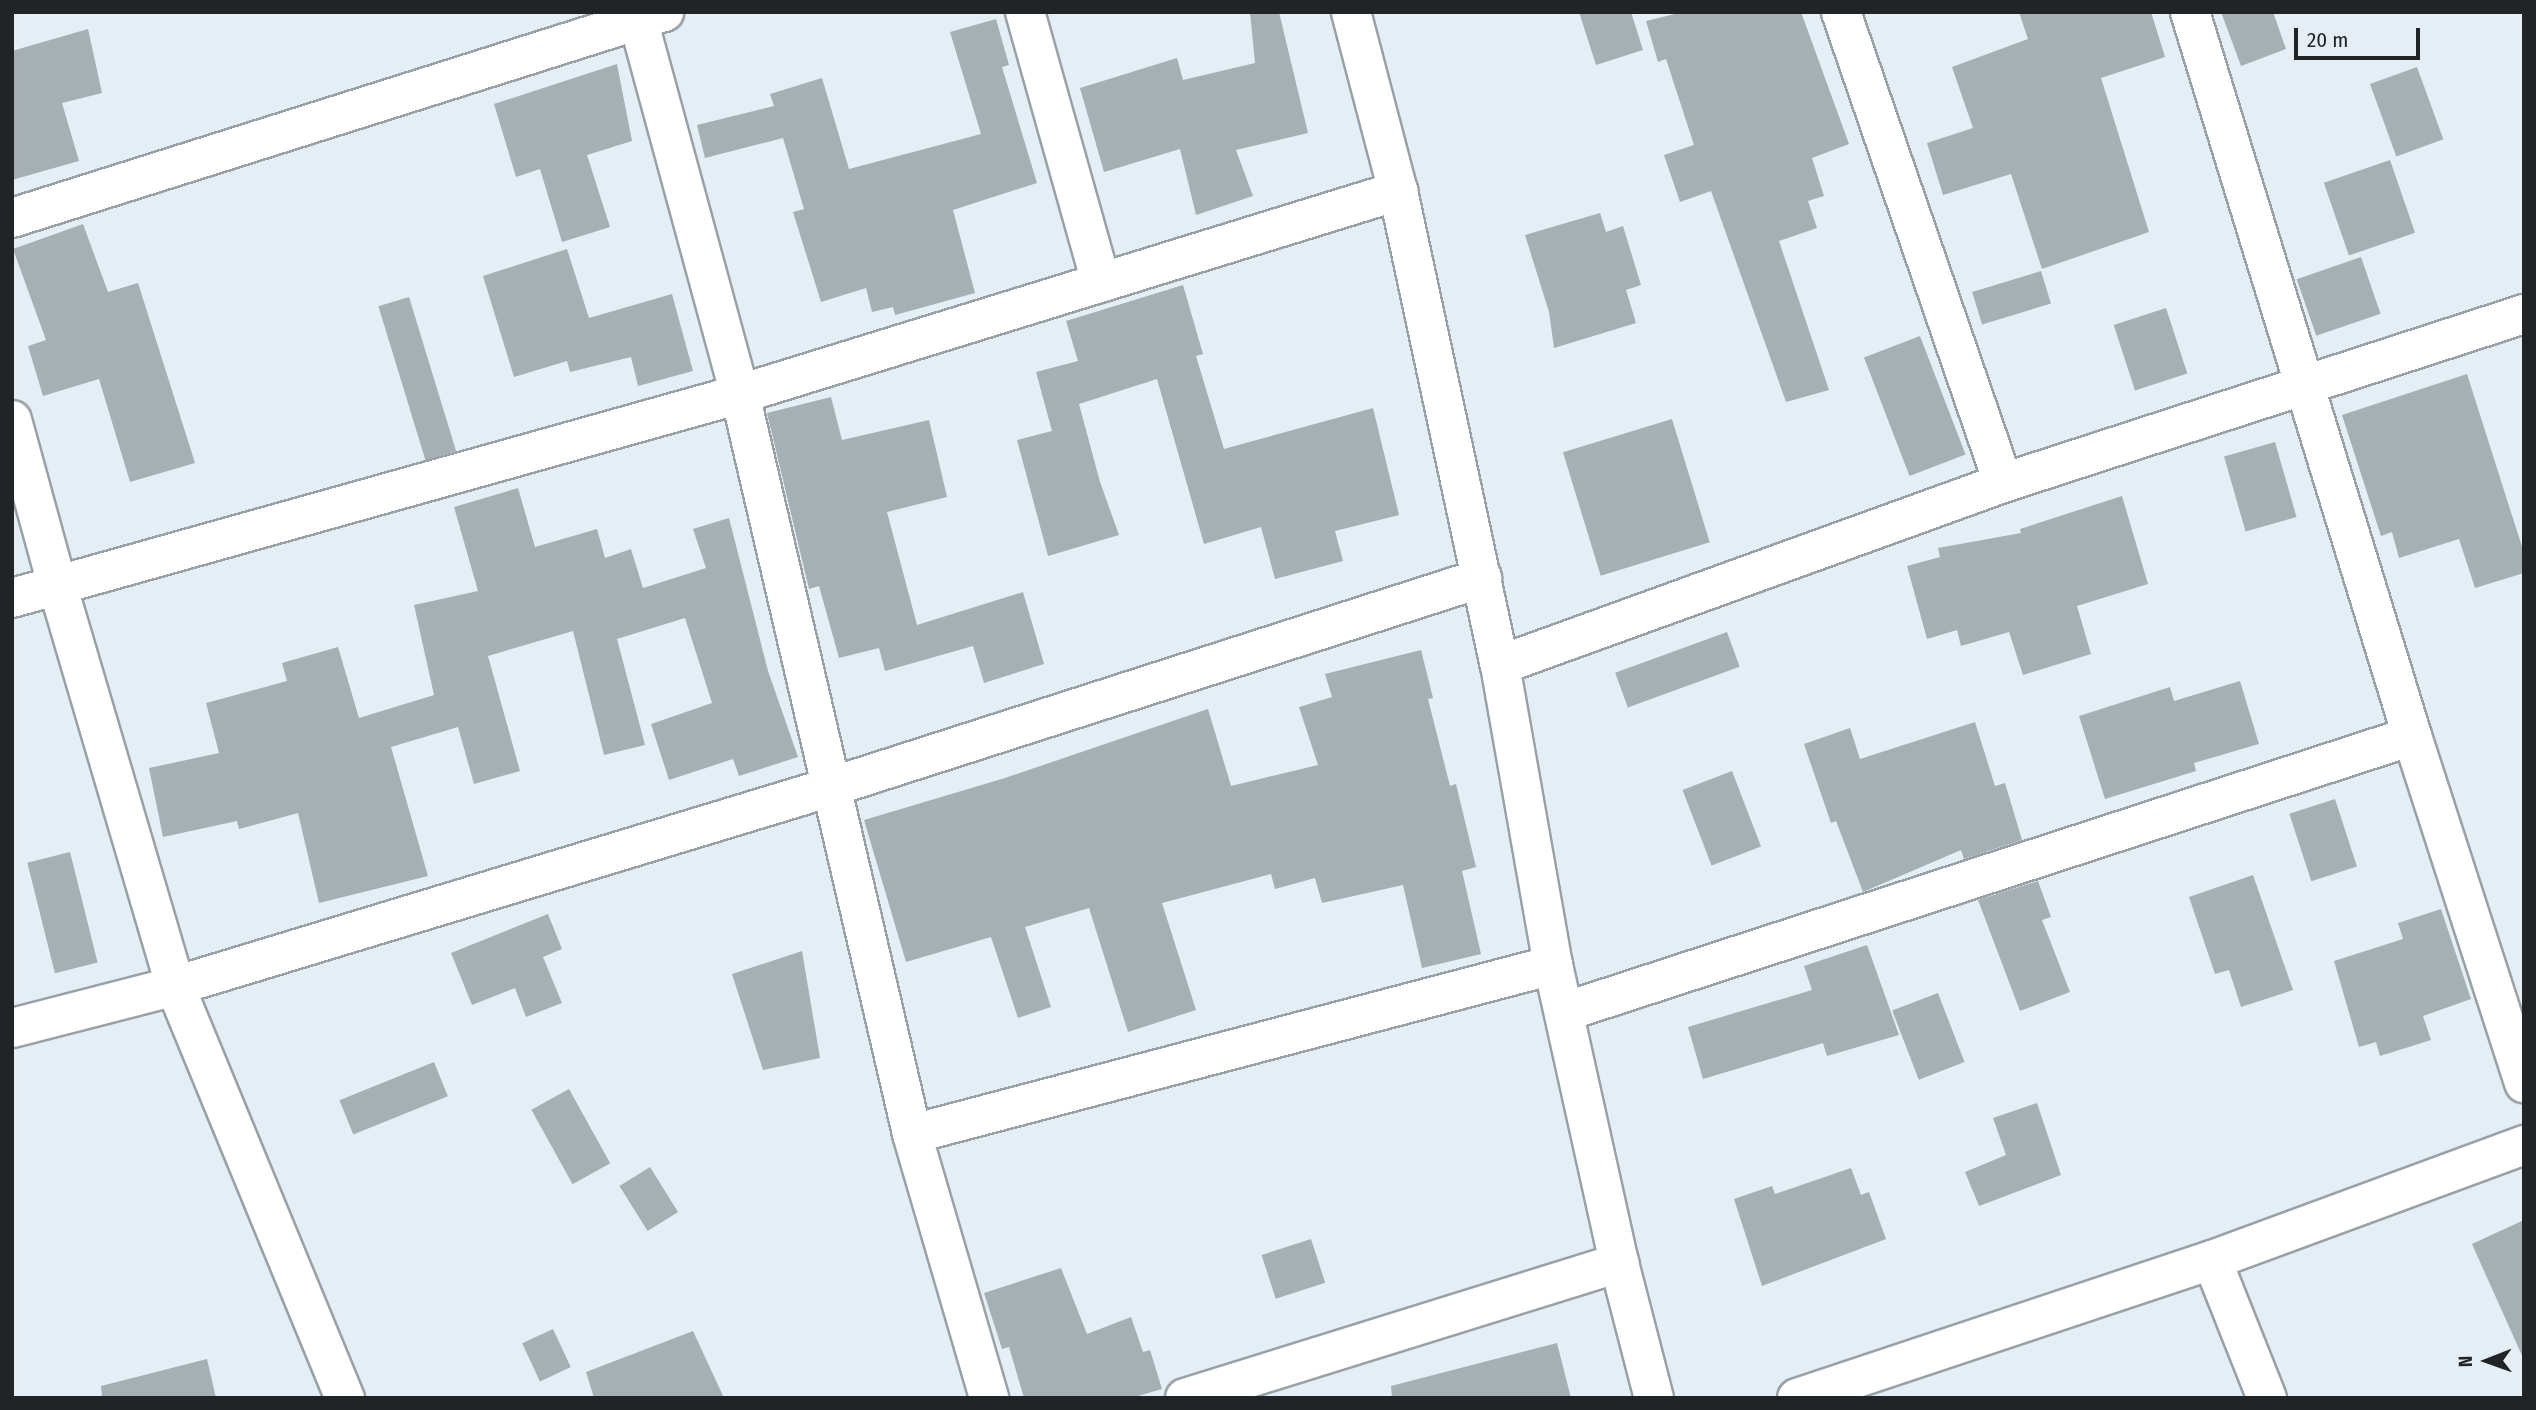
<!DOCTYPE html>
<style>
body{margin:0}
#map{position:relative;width:2536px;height:1410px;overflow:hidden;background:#e5eef4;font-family:"Fira Sans Condensed",sans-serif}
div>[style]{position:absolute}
.building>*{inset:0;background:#a6afb4;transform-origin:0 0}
.roads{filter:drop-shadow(2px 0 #98a1a6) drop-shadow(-2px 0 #98a1a6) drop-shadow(0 2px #98a1a6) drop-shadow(0 -2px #98a1a6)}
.street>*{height:38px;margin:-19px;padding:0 19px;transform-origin:19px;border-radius:19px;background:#fff}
.secondary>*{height:38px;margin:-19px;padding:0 19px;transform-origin:19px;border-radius:19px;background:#fff}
span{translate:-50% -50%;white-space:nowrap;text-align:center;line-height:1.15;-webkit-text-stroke:5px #e5eef4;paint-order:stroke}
.frame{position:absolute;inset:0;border:14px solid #202426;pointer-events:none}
.north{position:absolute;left:2452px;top:1326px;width:70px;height:70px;-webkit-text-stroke:5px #e5eef4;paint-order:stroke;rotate:269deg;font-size:19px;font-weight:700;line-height:28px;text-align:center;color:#202426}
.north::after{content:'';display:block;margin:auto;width:24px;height:32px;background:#202426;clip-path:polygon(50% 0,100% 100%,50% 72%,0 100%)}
.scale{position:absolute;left:2294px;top:28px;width:126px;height:32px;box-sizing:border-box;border:4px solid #202426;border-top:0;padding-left:9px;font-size:21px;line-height:24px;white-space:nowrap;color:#202426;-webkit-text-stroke:5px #e5eef4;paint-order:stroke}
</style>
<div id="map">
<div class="building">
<i style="clip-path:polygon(1250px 12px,1279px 12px,1308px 133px,1236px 150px,1253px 196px,1196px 215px,1180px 149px,1104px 172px,1080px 88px,1177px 58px,1183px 80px,1255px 63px)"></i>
<i style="clip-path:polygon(1579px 12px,1631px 12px,1643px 50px,1596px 65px)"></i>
<i style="clip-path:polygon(1683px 12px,1801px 12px,1849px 144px,1812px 158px,1824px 196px,1808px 201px,1817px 228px,1779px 241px,1829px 390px,1786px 402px,1711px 191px,1680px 202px,1664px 155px,1694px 145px,1666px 59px,1658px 62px,1646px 21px)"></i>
<i style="clip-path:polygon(2019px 12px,2151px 12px,2165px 57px,2101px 78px,2149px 232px,2042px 269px,2011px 174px,1943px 195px,1927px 143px,1973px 128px,1952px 67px,2028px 39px)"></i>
<i style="clip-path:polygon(2221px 12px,2273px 12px,2286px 49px,2241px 66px)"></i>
<i style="clip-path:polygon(996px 19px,1009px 65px,1002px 67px,1037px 183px,953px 210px,975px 293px,895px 315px,893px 307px,872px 312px,866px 288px,821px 302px,793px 212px,804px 209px,783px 138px,705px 158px,697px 125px,774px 106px,770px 94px,822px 78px,849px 169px,981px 134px,950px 32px)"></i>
<i style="clip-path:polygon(88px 29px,102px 93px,62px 103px,79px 161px,12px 180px,12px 51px)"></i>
<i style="clip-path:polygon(617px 64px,632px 141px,587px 155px,610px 227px,562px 242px,540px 169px,516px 177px,494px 104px)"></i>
<i style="left:2417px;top:67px;width:77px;height:50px;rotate:70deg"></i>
<i style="left:2390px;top:160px;width:77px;height:70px;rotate:71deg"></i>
<i style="clip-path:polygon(1600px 213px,1606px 232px,1623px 226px,1641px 285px,1626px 290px,1636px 323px,1554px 348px,1549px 312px,1525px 235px)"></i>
<i style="clip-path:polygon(83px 224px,108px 292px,138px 283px,195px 463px,130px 482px,99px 379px,43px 396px,28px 346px,46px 340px,13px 249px)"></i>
<i style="clip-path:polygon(567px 249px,589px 318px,672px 294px,693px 371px,638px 386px,631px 357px,570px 372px,567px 361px,514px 377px,483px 276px)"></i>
<i style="left:2361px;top:257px;width:60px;height:68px;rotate:71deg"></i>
<i style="left:2041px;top:271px;width:34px;height:72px;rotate:73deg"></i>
<i style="clip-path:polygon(1183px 285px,1203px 354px,1196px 356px,1224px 449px,1373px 408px,1399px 515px,1335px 531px,1343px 561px,1275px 579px,1261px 527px,1204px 544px,1157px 379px,1079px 404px,1100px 482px,1119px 535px,1048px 556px,1017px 440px,1052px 431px,1036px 372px,1078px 361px,1066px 321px)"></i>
<i style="left:409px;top:297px;width:161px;height:32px;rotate:73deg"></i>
<i style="left:2166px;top:308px;width:69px;height:55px;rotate:72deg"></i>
<i style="left:1920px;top:336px;width:127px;height:60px;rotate:69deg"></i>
<i style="clip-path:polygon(2467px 374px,2524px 553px,2524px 573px,2475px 588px,2459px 539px,2399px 558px,2392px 532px,2381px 536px,2342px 415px)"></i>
<i style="clip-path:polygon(831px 397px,842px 440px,929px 420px,947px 497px,887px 512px,917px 625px,1023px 592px,1044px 664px,984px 683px,973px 646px,885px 671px,879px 648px,839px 658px,819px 586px,809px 589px,767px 413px)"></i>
<i style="left:1672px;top:419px;width:129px;height:114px;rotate:73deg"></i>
<i style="left:2275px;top:442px;width:78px;height:53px;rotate:74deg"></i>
<i style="clip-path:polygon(518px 488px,535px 547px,597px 529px,605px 558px,631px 549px,643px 588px,706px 568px,693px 529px,729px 518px,768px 671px,798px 757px,739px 776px,733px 759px,669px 780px,651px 724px,712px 703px,685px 618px,617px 639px,645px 745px,604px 755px,573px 631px,488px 656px,520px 771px,474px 784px,458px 727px,391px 747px,428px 876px,319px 903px,298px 813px,239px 829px,237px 821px,163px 837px,149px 768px,219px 753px,206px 703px,287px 681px,282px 663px,338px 647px,359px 718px,434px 695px,414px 605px,478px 591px,454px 507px)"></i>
<i style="clip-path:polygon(2122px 496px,2148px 584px,2077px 606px,2091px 654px,2023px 675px,2009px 632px,1961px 646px,1957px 630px,1927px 639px,1907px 566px,1940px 557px,1938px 548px,2021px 533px,2020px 529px)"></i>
<i style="left:1727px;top:632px;width:37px;height:119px;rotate:70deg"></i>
<i style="clip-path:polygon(1421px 650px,1433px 698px,1428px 699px,1450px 786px,1456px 784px,1476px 867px,1462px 871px,1481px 954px,1422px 968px,1403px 885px,1322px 903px,1315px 878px,1275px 889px,1271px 874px,1162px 903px,1196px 1010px,1128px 1032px,1089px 908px,1025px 927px,1051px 1007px,1018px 1018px,991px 937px,906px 962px,864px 820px,1005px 778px,1208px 709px,1231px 786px,1318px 765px,1299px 707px,1332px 697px,1325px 674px)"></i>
<i style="clip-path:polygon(2240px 681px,2259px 744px,2194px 763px,2196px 771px,2105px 799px,2079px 716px,2170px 687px,2174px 701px)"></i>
<i style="clip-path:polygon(1975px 722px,1995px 786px,2005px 783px,2022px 840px,1964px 859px,1961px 850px,1863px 892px,1836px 821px,1831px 823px,1804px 744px,1850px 728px,1860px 759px)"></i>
<i style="left:1732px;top:771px;width:81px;height:53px;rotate:69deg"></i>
<i style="left:2335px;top:799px;width:71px;height:48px;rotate:72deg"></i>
<i style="left:70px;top:852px;width:114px;height:44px;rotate:76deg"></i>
<i style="clip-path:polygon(2253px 875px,2293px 990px,2241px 1007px,2229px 970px,2215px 974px,2189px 897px)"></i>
<i style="clip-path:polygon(2038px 881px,2051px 917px,2042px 920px,2070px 992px,2020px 1011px,1978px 900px)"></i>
<i style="clip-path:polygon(2441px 909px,2471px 999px,2423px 1016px,2431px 1040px,2380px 1056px,2376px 1042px,2359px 1047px,2334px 961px,2403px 939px,2398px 923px)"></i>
<i style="clip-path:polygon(548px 914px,562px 949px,543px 957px,562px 1003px,526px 1017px,515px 988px,472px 1005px,451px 953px)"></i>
<i style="clip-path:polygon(1867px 945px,1899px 1035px,1827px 1056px,1823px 1043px,1703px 1079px,1688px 1027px,1812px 990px,1804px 966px)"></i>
<i style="clip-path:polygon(802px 951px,820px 1058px,763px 1070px,732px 974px)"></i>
<i style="left:1938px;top:993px;width:74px;height:49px;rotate:69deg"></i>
<i style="left:434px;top:1062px;width:37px;height:102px;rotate:68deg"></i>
<i style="left:569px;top:1089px;width:85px;height:43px;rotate:61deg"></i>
<i style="clip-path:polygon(2037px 1103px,2061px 1175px,1979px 1206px,1965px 1172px,2006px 1155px,1993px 1118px)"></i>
<i style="left:650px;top:1167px;width:53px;height:36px;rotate:58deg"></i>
<i style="clip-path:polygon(1851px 1168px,1861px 1195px,1869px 1192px,1886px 1239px,1762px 1286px,1734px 1199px,1772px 1186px,1775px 1194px)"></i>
<i style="clip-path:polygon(2524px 1220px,2524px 1360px,2472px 1244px)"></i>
<i style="left:1311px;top:1239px;width:46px;height:52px;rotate:72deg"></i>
<i style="clip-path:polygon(1061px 1268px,1087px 1334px,1131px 1317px,1143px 1352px,1150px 1350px,1162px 1389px,1131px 1398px,1024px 1398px,1009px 1347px,1002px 1349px,984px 1293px)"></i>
<i style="left:553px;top:1329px;width:42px;height:34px;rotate:65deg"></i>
<i style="clip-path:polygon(693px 1331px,724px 1398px,594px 1398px,586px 1372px)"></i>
<i style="clip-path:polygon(1557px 1343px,1571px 1398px,1392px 1398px,1391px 1386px)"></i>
<i style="clip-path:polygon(207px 1359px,216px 1398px,102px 1398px,101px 1386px)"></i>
</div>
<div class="roads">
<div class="street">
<i style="left:636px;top:12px;width:396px;rotate:74.8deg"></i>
<i style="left:740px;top:394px;width:760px;rotate:76.91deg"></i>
<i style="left:912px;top:1134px;width:275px;rotate:73.7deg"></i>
<i style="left:1025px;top:12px;width:281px;rotate:74.3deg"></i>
<i style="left:1841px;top:12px;width:498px;rotate:71deg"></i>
<i style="left:2190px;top:12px;width:757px;rotate:72.95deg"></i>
<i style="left:2412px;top:736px;width:365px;rotate:72.1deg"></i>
<i style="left:12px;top:218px;width:684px;rotate:-17.53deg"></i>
<i style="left:12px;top:420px;width:170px;rotate:74.7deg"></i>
<i style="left:57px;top:584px;width:419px;rotate:73.6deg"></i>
<i style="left:175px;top:986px;width:446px;rotate:67.6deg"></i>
<i style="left:12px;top:598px;width:756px;rotate:-15.65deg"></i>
<i style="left:740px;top:394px;width:689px;rotate:-17.15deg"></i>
<i style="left:1500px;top:665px;width:535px;rotate:-19.89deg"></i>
<i style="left:2003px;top:483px;width:548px;rotate:-17.97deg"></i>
<i style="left:1564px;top:1012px;width:892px;rotate:-18.03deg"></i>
<i style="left:12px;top:1028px;width:168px;rotate:-14.4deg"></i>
<i style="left:175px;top:986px;width:686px;rotate:-16.88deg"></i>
<i style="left:831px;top:787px;width:684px;rotate:-17.8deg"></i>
<i style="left:912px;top:1134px;width:663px;rotate:-14.77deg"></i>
<i style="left:2212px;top:1260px;width:149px;rotate:68.3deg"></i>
<i style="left:1185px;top:1398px;width:455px;rotate:-17.3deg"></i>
<i style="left:1797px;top:1398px;width:437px;rotate:-18.4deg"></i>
<i style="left:2212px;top:1260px;width:333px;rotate:-20.2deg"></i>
</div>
<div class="secondary">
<i style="left:1351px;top:12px;width:185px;rotate:75.3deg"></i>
<i style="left:1398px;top:191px;width:485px;rotate:77.9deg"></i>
<i style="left:1500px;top:665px;width:305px;rotate:80deg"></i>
<i style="left:1553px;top:965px;width:305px;rotate:77.5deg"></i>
<i style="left:1619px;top:1263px;width:139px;rotate:75.5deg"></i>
</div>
</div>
<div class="frame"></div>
<div class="north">N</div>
<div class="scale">20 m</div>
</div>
